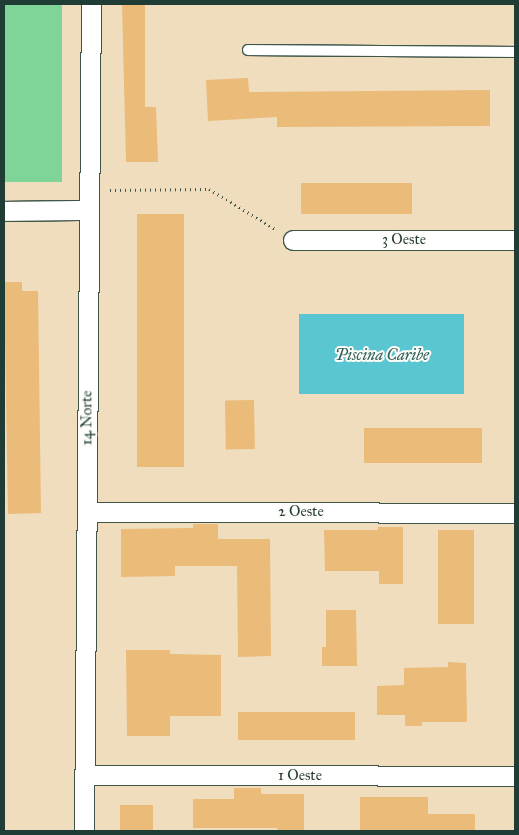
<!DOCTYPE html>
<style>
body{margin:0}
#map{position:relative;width:519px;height:835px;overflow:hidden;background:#f0ddbd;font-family:"IM FELL Great Primer",serif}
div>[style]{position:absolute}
.green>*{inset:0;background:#7fd598;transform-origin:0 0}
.water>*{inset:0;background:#5ac6d1;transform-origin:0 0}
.building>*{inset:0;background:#eabb79;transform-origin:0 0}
.path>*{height:3px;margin-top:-1.5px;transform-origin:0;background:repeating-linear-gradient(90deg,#3e5549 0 1px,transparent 0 5px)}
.roads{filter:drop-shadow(1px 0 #3e5549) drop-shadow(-1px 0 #3e5549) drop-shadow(0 1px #3e5549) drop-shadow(0 -1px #3e5549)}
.service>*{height:10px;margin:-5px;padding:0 5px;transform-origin:5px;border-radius:5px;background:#fff}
.minor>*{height:19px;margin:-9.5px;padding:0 9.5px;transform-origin:9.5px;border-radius:9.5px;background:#fff}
span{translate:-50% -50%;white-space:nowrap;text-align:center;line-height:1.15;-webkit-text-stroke:4px #fdfcf7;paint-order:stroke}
.street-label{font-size:15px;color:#1f3d34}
.water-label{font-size:16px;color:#2e5f5b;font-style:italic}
.frame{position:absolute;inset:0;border:5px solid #1f3d34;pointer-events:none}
</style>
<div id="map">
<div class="green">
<i style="left:4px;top:4px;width:58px;height:178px"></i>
</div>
<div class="water">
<i style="left:464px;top:314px;width:80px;height:165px;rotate:90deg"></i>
</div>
<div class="building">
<i style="clip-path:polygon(122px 4px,145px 4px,145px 107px,156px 107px,158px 162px,126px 162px)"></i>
<i style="clip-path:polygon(248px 78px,249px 92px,490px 90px,490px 126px,277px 127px,277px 117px,208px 121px,206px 80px)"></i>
<i style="left:301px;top:183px;width:111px;height:31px"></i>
<i style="left:137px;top:214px;width:47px;height:253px"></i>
<i style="clip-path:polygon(4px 282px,22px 282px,22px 291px,38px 291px,41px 513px,8px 514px)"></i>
<i style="left:254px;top:400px;width:49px;height:29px;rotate:89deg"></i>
<i style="left:364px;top:428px;width:118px;height:35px"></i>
<i style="clip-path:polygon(193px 524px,218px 524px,218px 539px,270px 539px,271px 656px,238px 657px,237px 566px,175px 566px,175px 576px,121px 577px,121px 529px,193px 528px)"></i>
<i style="clip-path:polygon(378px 527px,403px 527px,403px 584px,379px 584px,379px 571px,325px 571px,324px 530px,378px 530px)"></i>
<i style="left:438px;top:530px;width:36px;height:94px"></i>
<i style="clip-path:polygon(326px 610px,356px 610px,357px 666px,322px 666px,322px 647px,326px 647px)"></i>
<i style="clip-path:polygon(126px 650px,170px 650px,170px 654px,221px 655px,221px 716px,170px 716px,170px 736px,127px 736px)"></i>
<i style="clip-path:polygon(448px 662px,466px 663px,467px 722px,422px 722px,422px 726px,405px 726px,405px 715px,377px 715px,377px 686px,404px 685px,404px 668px,448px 667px)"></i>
<i style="left:355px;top:712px;width:28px;height:117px;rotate:90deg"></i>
<i style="clip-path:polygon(234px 788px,261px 788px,261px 794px,304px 794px,304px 831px,277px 831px,277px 828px,193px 828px,193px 799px,234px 799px)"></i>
<i style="clip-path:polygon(360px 797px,428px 797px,428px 814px,475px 814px,475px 831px,360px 831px)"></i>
<i style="left:120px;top:805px;width:33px;height:26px"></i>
</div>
<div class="path">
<i style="left:110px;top:190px;width:99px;rotate:-0.6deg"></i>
<i style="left:209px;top:189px;width:79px;rotate:31.1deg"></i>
</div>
<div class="roads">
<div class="service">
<i style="left:248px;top:50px;width:267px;rotate:0.4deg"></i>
</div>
<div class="minor">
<i style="left:4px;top:211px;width:85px;rotate:-0.7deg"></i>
<i style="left:293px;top:240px;width:222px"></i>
<i style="left:87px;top:512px;width:428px;rotate:0.1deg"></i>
<i style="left:84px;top:775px;width:431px;rotate:0.1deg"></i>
<i style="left:84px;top:831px;width:827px;rotate:-89.52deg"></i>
</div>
</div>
<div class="street-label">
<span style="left:404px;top:240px">3 Oeste</span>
<span style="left:87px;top:418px;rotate:-90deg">14 Norte</span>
<span style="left:301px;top:512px">2 Oeste</span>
<span style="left:300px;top:776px">1 Oeste</span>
</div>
<div class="water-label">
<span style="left:382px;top:355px">Piscina Caribe</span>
</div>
<div class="frame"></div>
</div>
